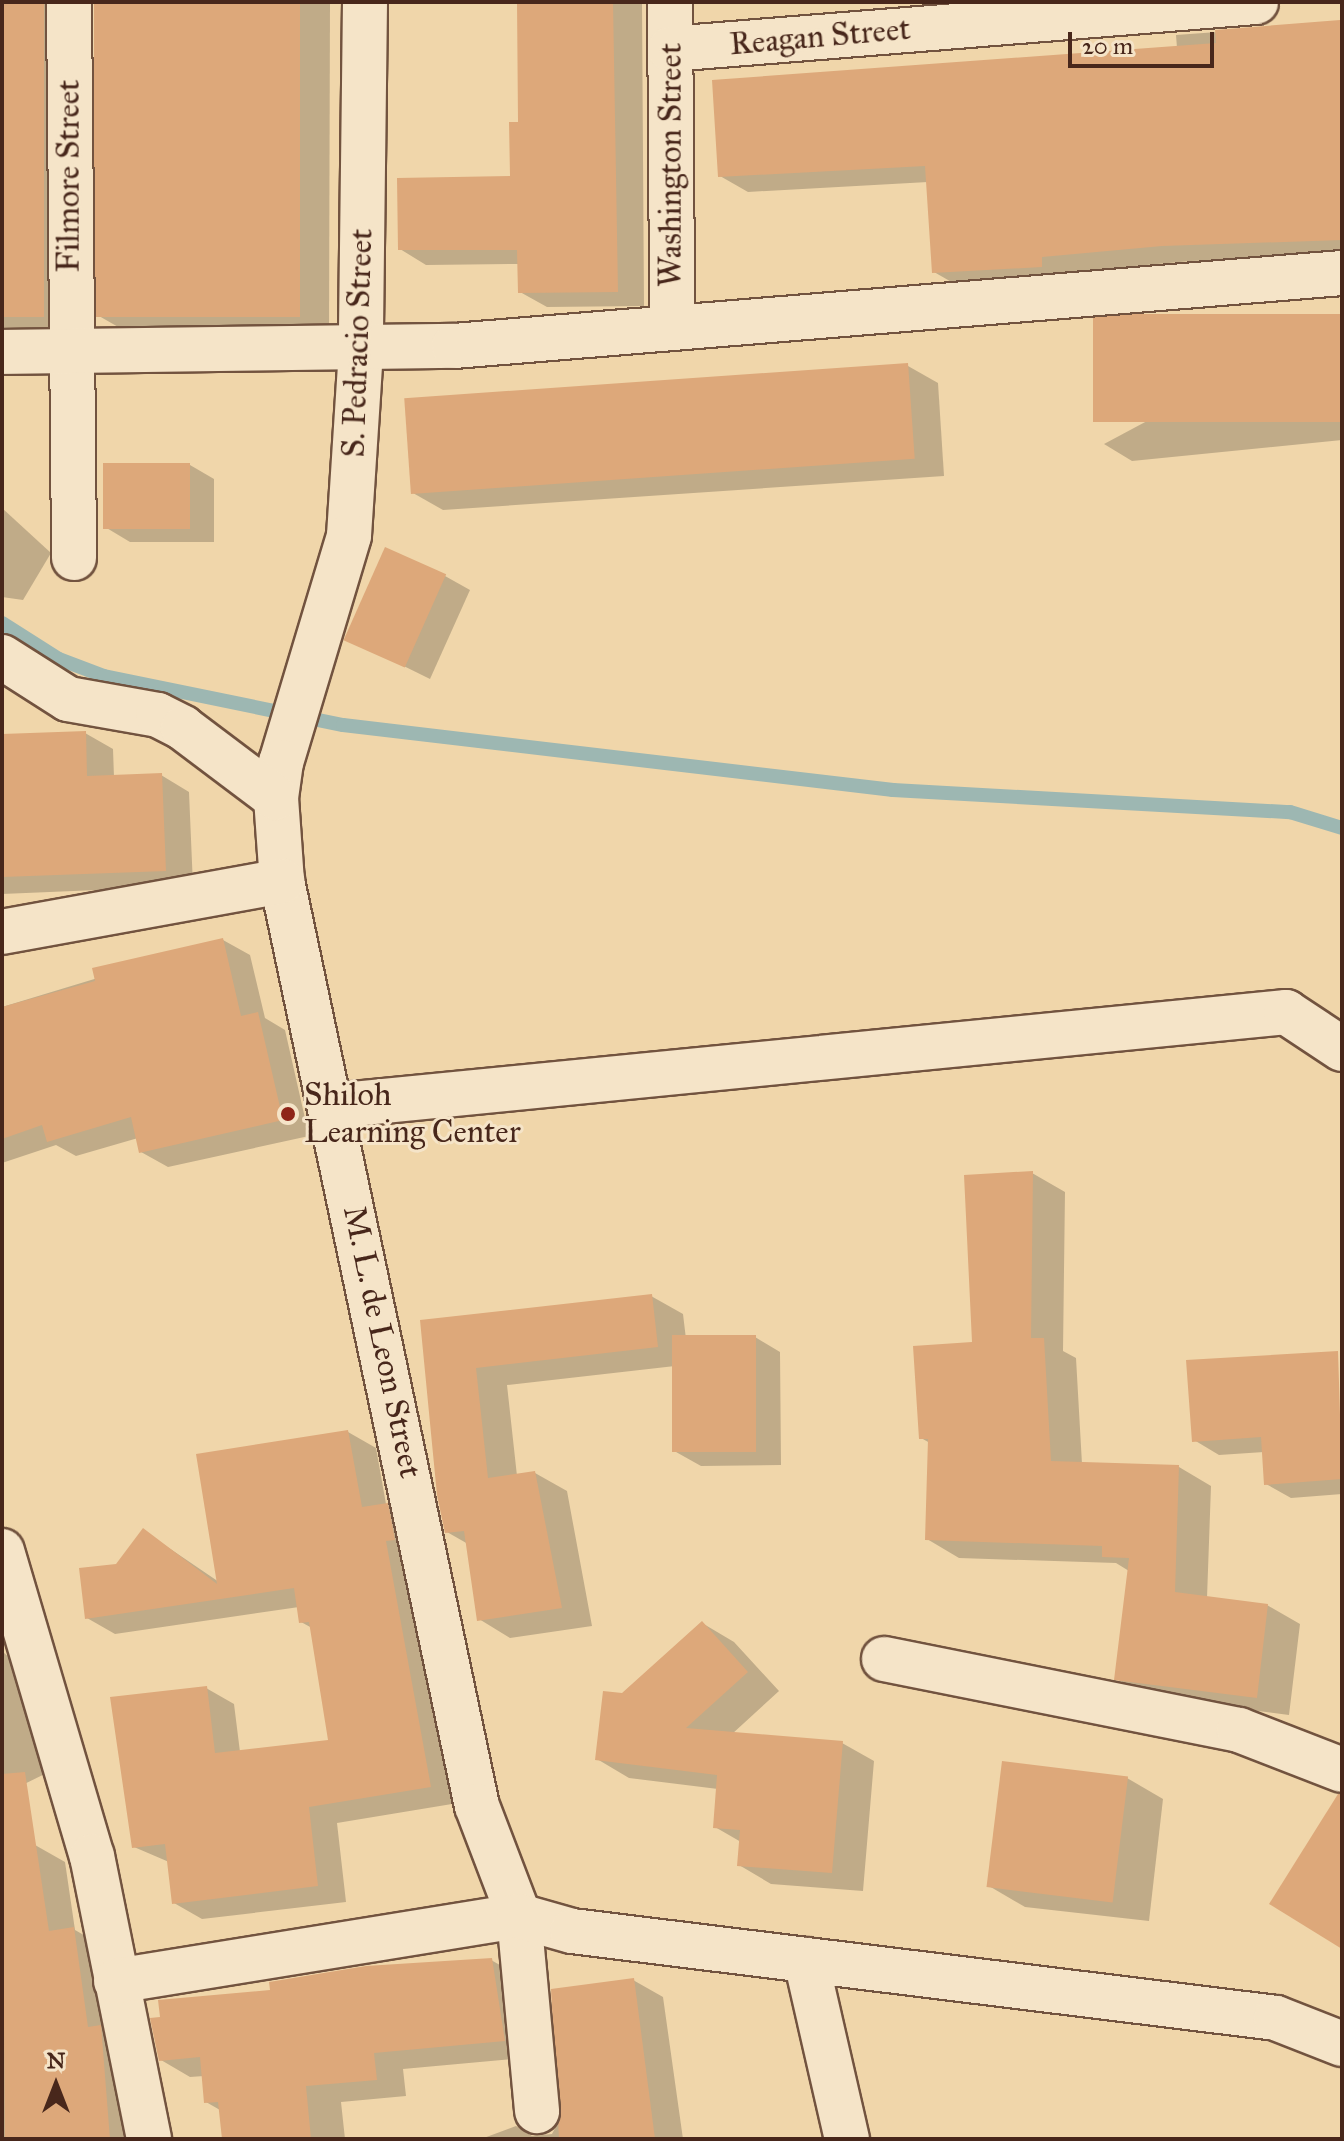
<!DOCTYPE html>
<style>
body{margin:0}
#map{position:relative;width:1344px;height:2141px;overflow:hidden;background:#f0d6aa;font-family:"IM FELL Great Primer",serif}
div>[style]{position:absolute}
.shadow>*{inset:0;background:#0003;transform-origin:0 0}
.stream>*{height:14px;margin:-7px;padding:0 7px;transform-origin:7px;border-radius:7px;background:#9db7b2}
.building>*{inset:0;background:#dda87a;transform-origin:0 0}
.roads{filter:drop-shadow(2px 0 #72533f) drop-shadow(-2px 0 #72533f) drop-shadow(0 2px #72533f) drop-shadow(0 -2px #72533f)}
.minor>*{height:44px;margin:-22px;padding:0 22px;transform-origin:22px;border-radius:22px;background:#f5e4c8}
.dots>*{width:22px;height:22px;translate:-50% -50%;box-sizing:border-box;border:4px solid #f5e4c8;border-radius:50%}
span{translate:-50% -50%;white-space:nowrap;text-align:center;line-height:1.15;-webkit-text-stroke:6px #f5e4c8;paint-order:stroke}
.street-label{font-size:32px;color:#48271b}
.poi-label{font-size:32px;color:#48271b}
.left{translate:0 -50%;text-align:left}
.frame{position:absolute;inset:0;border:4px solid #48271b;pointer-events:none}
.north{position:absolute;left:16px;top:2045px;width:80px;height:80px;-webkit-text-stroke:6px #f5e4c8;paint-order:stroke;rotate:0deg;font-size:22px;font-weight:700;line-height:32px;text-align:center;color:#48271b}
.north::after{content:'';display:block;margin:auto;width:28px;height:36px;background:#48271b;clip-path:polygon(50% 0,100% 100%,50% 72%,0 100%)}
.scale{position:absolute;left:1068px;top:32px;width:146px;height:36px;box-sizing:border-box;border:4px solid #48271b;border-top:0;padding-left:10px;font-size:24px;line-height:28px;white-space:nowrap;color:#48271b;-webkit-text-stroke:6px #f5e4c8;paint-order:stroke}
</style>
<div id="map">
<div class="shadow">
<i style="left:2px;top:2px;width:79px;height:341px"></i>
<i style="clip-path:polygon(96px 2px,330px 2px,329px 332px,127px 332px,99px 316px)"></i>
<i style="clip-path:polygon(520px 2px,642px 2px,644px 306px,547px 307px,520px 292px,519px 264px,426px 265px,400px 249px,512px 178px,520px 124px)"></i>
<i style="clip-path:polygon(1342px 23px,1342px 256px,1191px 261px,1069px 272px,1070px 282px,962px 288px,934px 272px,928px 182px,748px 192px,720px 176px,1177px 48px,1176px 35px)"></i>
<i style="clip-path:polygon(1342px 317px,1342px 440px,1132px 461px,1104px 444px)"></i>
<i style="clip-path:polygon(908px 366px,938px 383px,944px 476px,443px 510px,413px 493px)"></i>
<i style="clip-path:polygon(190px 465px,214px 479px,214px 542px,130px 542px,105px 527px)"></i>
<i style="clip-path:polygon(2px 508px,51px 553px,23px 600px,2px 597px)"></i>
<i style="clip-path:polygon(445px 576px,470px 590px,430px 679px,347px 638px)"></i>
<i style="clip-path:polygon(85px 733px,113px 749px,114px 777px,161px 775px,189px 792px,193px 886px,2px 894px,2px 736px)"></i>
<i style="clip-path:polygon(223px 940px,250px 955px,265px 1018px,285px 1030px,309px 1136px,168px 1167px,141px 1152px,138px 1138px,76px 1156px,56px 1145px,2px 1163px,2px 1007px)"></i>
<i style="clip-path:polygon(1032px 1173px,1065px 1192px,1063px 1351px,1076px 1358px,1082px 1464px,1179px 1467px,1211px 1486px,1207px 1598px,1267px 1605px,1300px 1624px,1289px 1715px,1149px 1697px,1117px 1679px,1129px 1571px,1116px 1563px,959px 1558px,927px 1539px,930px 1443px,921px 1438px,974px 1344px)"></i>
<i style="clip-path:polygon(651px 1296px,683px 1314px,686px 1339px,755px 1337px,780px 1352px,781px 1465px,701px 1466px,676px 1452px,675px 1366px,507px 1385px,517px 1476px,535px 1473px,567px 1491px,592px 1626px,510px 1638px,479px 1619px,468px 1544px,447px 1532px,422px 1322px)"></i>
<i style="clip-path:polygon(1337px 1353px,1342px 1494px,1291px 1498px,1266px 1484px,1264px 1452px,1219px 1455px,1194px 1440px)"></i>
<i style="clip-path:polygon(348px 1432px,376px 1448px,386px 1504px,415px 1522px,458px 1803px,337px 1823px,346px 1902px,202px 1919px,174px 1903px,169px 1862px,134px 1847px,206px 1688px,234px 1704px,240px 1752px,331px 1742px,312px 1628px,301px 1622px,299px 1607px,115px 1634px,87px 1618px,144px 1531px,219px 1582px)"></i>
<i style="clip-path:polygon(702px 1623px,734px 1642px,779px 1691px,732px 1734px,842px 1743px,874px 1761px,863px 1891px,771px 1884px,739px 1865px,741px 1842px,715px 1827px,718px 1789px,629px 1778px,597px 1759px,623px 1695px)"></i>
<i style="clip-path:polygon(2px 1651px,24px 1671px,63px 1765px,2px 1795px)"></i>
<i style="clip-path:polygon(1127px 1778px,1163px 1799px,1149px 1921px,1025px 1907px,989px 1886px)"></i>
<i style="clip-path:polygon(35px 1845px,65px 1862px,75px 1930px,103px 1946px,136px 2139px,2px 2139px,2px 1849px)"></i>
<i style="clip-path:polygon(491px 1960px,521px 1977px,534px 2057px,403px 2069px,406px 2096px,341px 2102px,345px 2139px,223px 2139px,220px 2110px,206px 2102px,204px 2076px,190px 2077px,161px 2060px,272px 1992px)"></i>
<i style="clip-path:polygon(633px 1980px,663px 1997px,683px 2139px,481px 2139px,516px 2126px,532px 2136px,552px 2134px)"></i>
</div>
<div class="stream">
<i style="left:2px;top:623px;width:67px;rotate:32.3deg"></i>
<i style="left:59px;top:659px;width:48px;rotate:20.7deg"></i>
<i style="left:104px;top:676px;width:244px;rotate:11.6deg"></i>
<i style="left:343px;top:725px;width:554px;rotate:6.74deg"></i>
<i style="left:893px;top:790px;width:398px;rotate:3.2deg"></i>
<i style="left:1290px;top:812px;width:54px;rotate:17.1deg"></i>
</div>
<div class="building">
<i style="left:2px;top:2px;width:42px;height:315px"></i>
<i style="left:94px;top:2px;width:206px;height:315px"></i>
<i style="clip-path:polygon(517px 2px,613px 2px,618px 292px,518px 293px,517px 250px,398px 250px,397px 178px,510px 176px,509px 122px,518px 122px)"></i>
<i style="clip-path:polygon(1340px 20px,1342px 240px,1162px 246px,1042px 257px,1042px 267px,932px 273px,925px 166px,718px 177px,712px 80px,1216px 43px,1215px 30px)"></i>
<i style="left:1342px;top:314px;width:108px;height:249px;rotate:90deg"></i>
<i style="left:908px;top:363px;width:96px;height:505px;rotate:86deg"></i>
<i style="left:103px;top:463px;width:87px;height:66px"></i>
<i style="left:385px;top:547px;width:67px;height:102px;rotate:24deg"></i>
<i style="clip-path:polygon(86px 731px,87px 776px,162px 773px,166px 871px,2px 877px,2px 734px)"></i>
<i style="clip-path:polygon(223px 938px,241px 1016px,258px 1012px,283px 1120px,139px 1153px,131px 1117px,47px 1142px,42px 1125px,2px 1139px,2px 1007px,95px 981px,92px 968px)"></i>
<i style="clip-path:polygon(1033px 1171px,1031px 1338px,1044px 1338px,1051px 1461px,1179px 1465px,1175px 1592px,1268px 1604px,1257px 1698px,1114px 1680px,1129px 1558px,1102px 1557px,1102px 1546px,925px 1540px,928px 1439px,919px 1439px,913px 1346px,972px 1342px,964px 1175px)"></i>
<i style="clip-path:polygon(652px 1294px,658px 1347px,476px 1368px,488px 1478px,535px 1471px,562px 1608px,477px 1621px,464px 1531px,445px 1533px,437px 1495px,420px 1320px)"></i>
<i style="left:756px;top:1335px;width:117px;height:84px;rotate:90deg"></i>
<i style="clip-path:polygon(1338px 1351px,1342px 1479px,1264px 1485px,1261px 1437px,1192px 1442px,1186px 1360px)"></i>
<i style="clip-path:polygon(348px 1430px,362px 1507px,388px 1503px,395px 1540px,386px 1541px,431px 1787px,309px 1807px,318px 1886px,172px 1904px,165px 1844px,132px 1848px,110px 1697px,207px 1686px,215px 1753px,328px 1740px,309px 1622px,299px 1623px,294px 1588px,85px 1619px,79px 1568px,116px 1564px,143px 1528px,217px 1584px,196px 1454px)"></i>
<i style="clip-path:polygon(702px 1621px,748px 1672px,686px 1728px,843px 1741px,832px 1873px,737px 1866px,740px 1830px,713px 1828px,717px 1775px,595px 1760px,603px 1691px,622px 1693px)"></i>
<i style="left:1002px;top:1761px;width:127px;height:127px;rotate:7deg"></i>
<i style="clip-path:polygon(25px 1772px,49px 1931px,74px 1927px,88px 2027px,101px 2025px,110px 2139px,5px 2139px,2px 1774px)"></i>
<i style="clip-path:polygon(1338px 1794px,1342px 1794px,1342px 1949px,1269px 1904px)"></i>
<i style="clip-path:polygon(492px 1958px,505px 2041px,374px 2053px,377px 2080px,306px 2086px,311px 2139px,222px 2139px,218px 2102px,204px 2103px,200px 2057px,159px 2061px,150px 2018px,160px 2017px,158px 2000px,270px 1990px,269px 1982px,366px 1966px)"></i>
<i style="clip-path:polygon(634px 1978px,655px 2139px,559px 2139px,551px 1989px)"></i>
</div>
<div class="roads">
<div class="minor">
<i style="left:69px;top:2px;width:556px;rotate:89.48deg"></i>
<i style="left:365px;top:2px;width:348px;rotate:90.7deg"></i>
<i style="left:361px;top:350px;width:186px;rotate:93.7deg"></i>
<i style="left:349px;top:536px;width:236px;rotate:106.7deg"></i>
<i style="left:281px;top:762px;width:36px;rotate:98deg"></i>
<i style="left:276px;top:798px;width:83px;rotate:85.9deg"></i>
<i style="left:282px;top:881px;width:945px;rotate:78.1deg"></i>
<i style="left:477px;top:1806px;width:118px;rotate:69.1deg"></i>
<i style="left:519px;top:1916px;width:196px;rotate:84.7deg"></i>
<i style="left:670px;top:2px;width:326px;rotate:89.6deg"></i>
<i style="left:670px;top:49px;width:588px;rotate:-4.59deg"></i>
<i style="left:2px;top:352px;width:452px;rotate:-0.8deg"></i>
<i style="left:454px;top:346px;width:891px;rotate:-4.7deg"></i>
<i style="left:2px;top:657px;width:78px;rotate:32.5deg"></i>
<i style="left:68px;top:699px;width:91px;rotate:10.1deg"></i>
<i style="left:158px;top:715px;width:28px;rotate:27deg"></i>
<i style="left:183px;top:728px;width:116px;rotate:37deg"></i>
<i style="left:2px;top:932px;width:285px;rotate:-10.3deg"></i>
<i style="left:333px;top:1106px;width:958px;rotate:-5.63deg"></i>
<i style="left:1286px;top:1012px;width:67px;rotate:33.5deg"></i>
<i style="left:2px;top:1551px;width:318px;rotate:73.6deg"></i>
<i style="left:92px;top:1856px;width:289px;rotate:78.6deg"></i>
<i style="left:884px;top:1659px;width:362px;rotate:11.3deg"></i>
<i style="left:1239px;top:1730px;width:110px;rotate:21.2deg"></i>
<i style="left:806px;top:1960px;width:184px;rotate:77.1deg"></i>
<i style="left:116px;top:1981px;width:408px;rotate:-9.2deg"></i>
<i style="left:519px;top:1916px;width:55px;rotate:15.8deg"></i>
<i style="left:572px;top:1931px;width:709px;rotate:7.04deg"></i>
<i style="left:1276px;top:2018px;width:71px;rotate:21.5deg"></i>
</div>
</div>
<div class="dots">
<i style="left:288px;top:1114px;background:#8f2418"></i>
</div>
<div class="street-label">
<span style="left:820px;top:37px;rotate:-5deg">Reagan Street</span>
<span style="left:671px;top:165px;rotate:-90deg">Washington Street</span>
<span style="left:69px;top:176px;rotate:-90deg">Filmore Street</span>
<span style="left:358px;top:343px;rotate:-88deg">S. Pedracio Street</span>
<span style="left:382px;top:1342px;rotate:78deg">M. L. de Leon Street</span>
</div>
<div class="poi-label">
<span class="left" style="left:304px;top:1114px">Shiloh<br>Learning Center</span>
</div>
<div class="frame"></div>
<div class="north">N</div>
<div class="scale">20 m</div>
</div>
